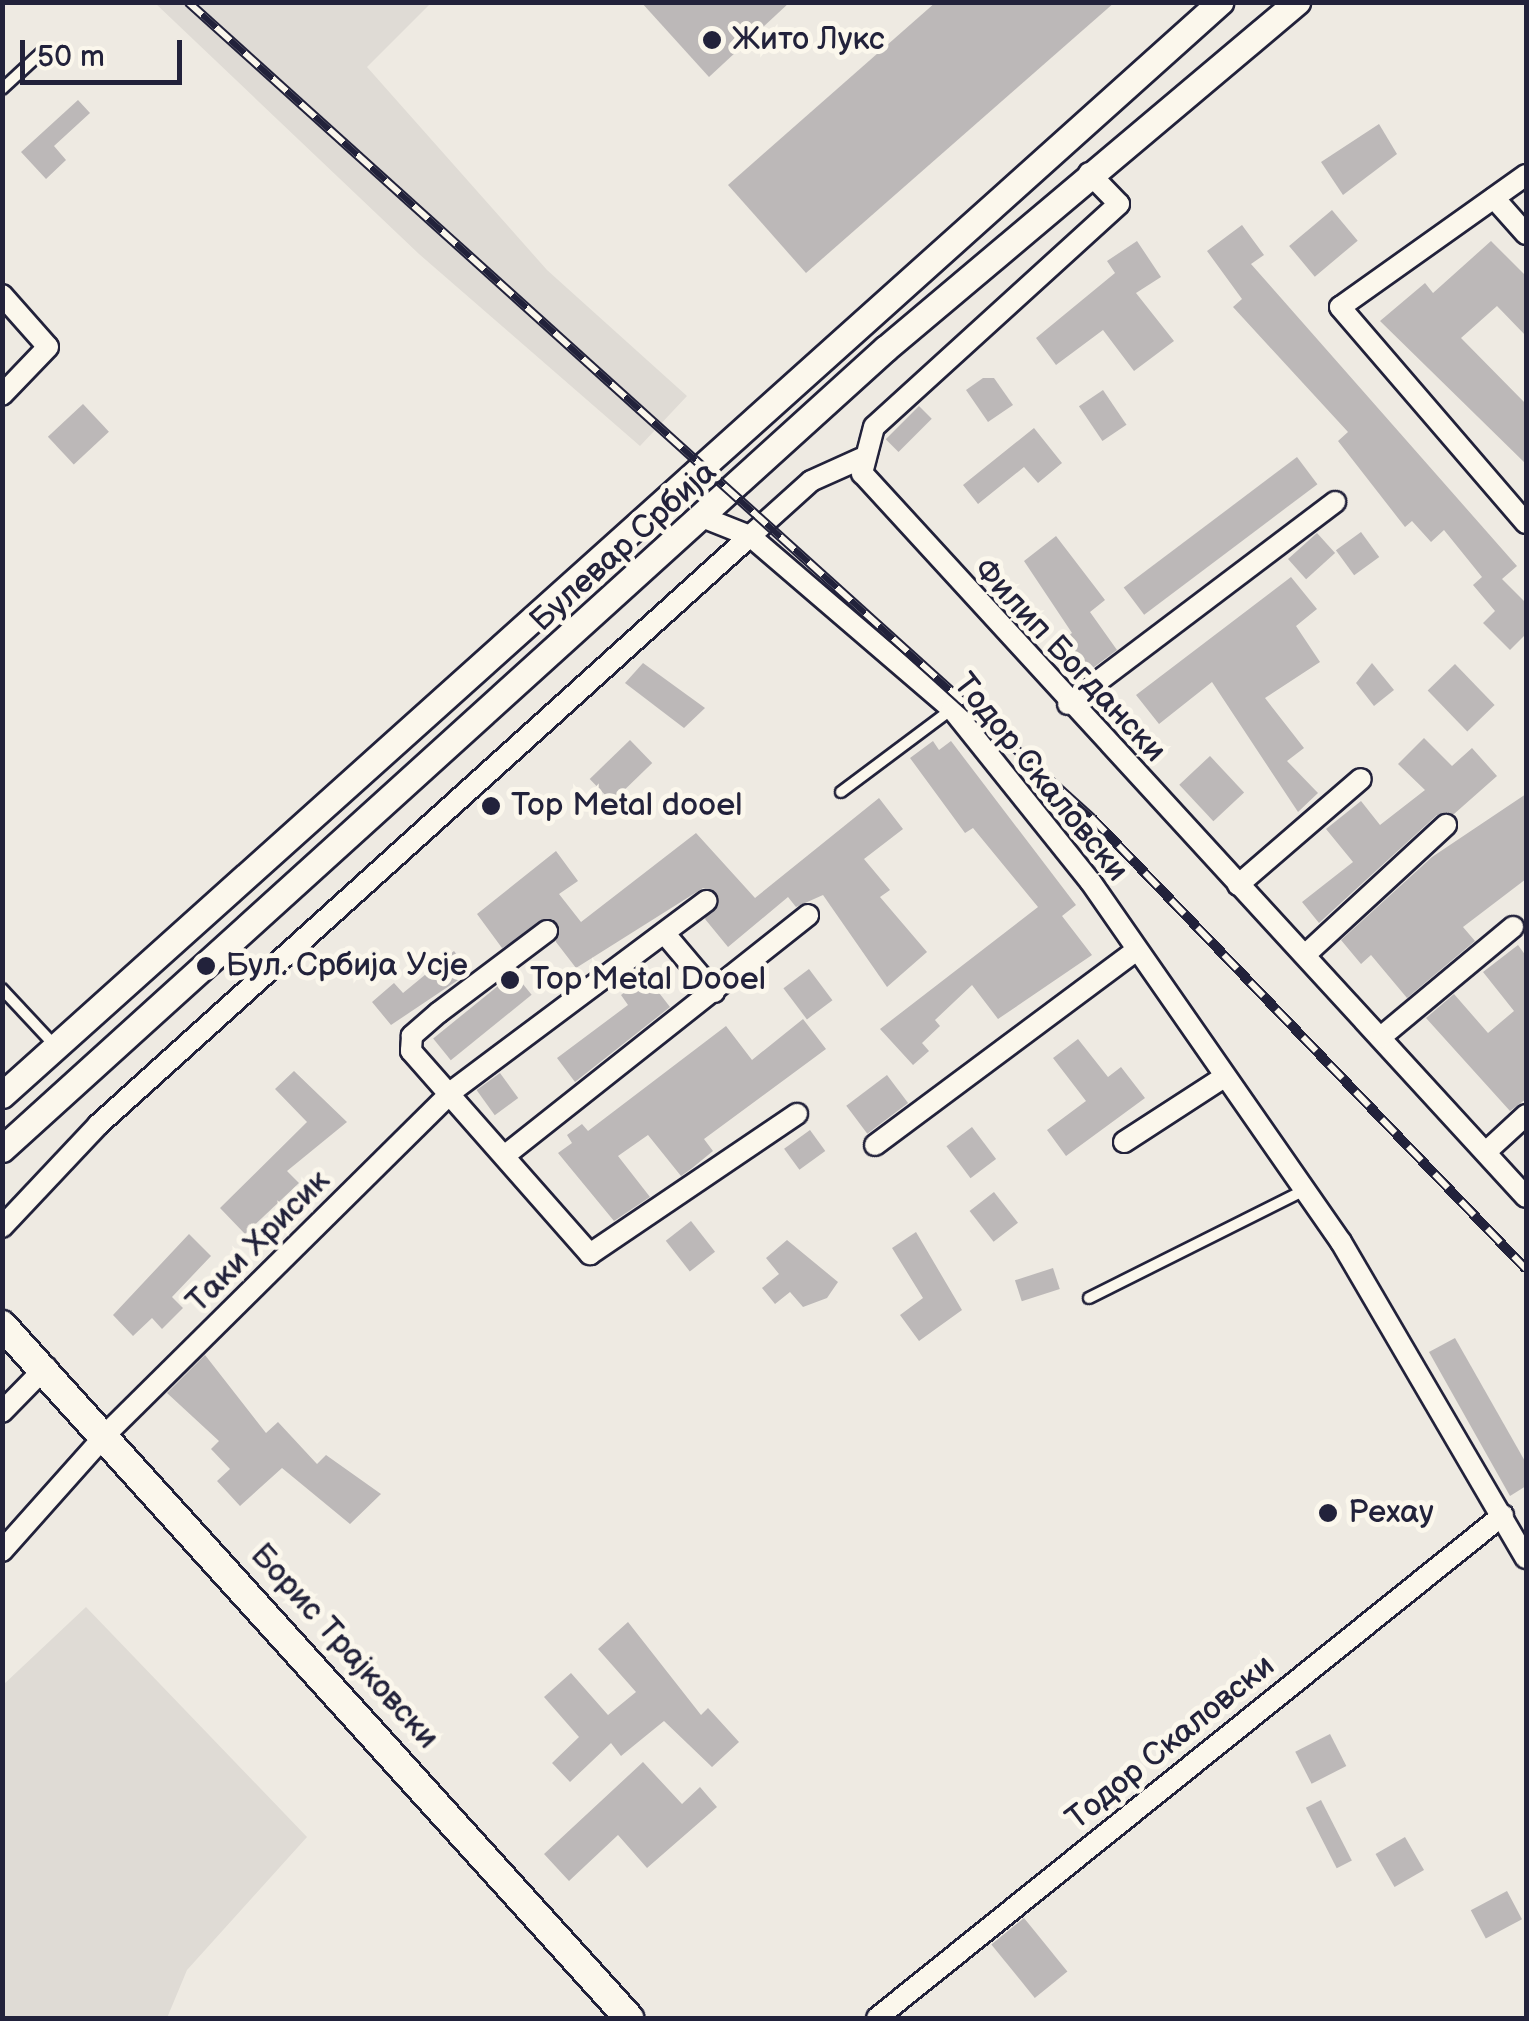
<!DOCTYPE html>
<meta charset="utf-8">
<style>
body{margin:0}
#map{position:relative;width:1529px;height:2021px;overflow:hidden;background:#eeeae2;font-family:"Balsamiq Sans",sans-serif}
div>[style]{position:absolute}
.built>*{inset:0;background:#dfdbd5}
.building>*{inset:0;background:#bcb8b8;transform-origin:0 0}
.roads{filter:drop-shadow(2px 0 #22223b) drop-shadow(-2px 0 #22223b) drop-shadow(0 2px #22223b) drop-shadow(0 -2px #22223b)}
.service>*{height:10px;margin:-5px;padding:0 5px;transform-origin:5px;border-radius:5px;background:#fbf7ec}
.minor>*{height:20px;margin:-10px;padding:0 10px;transform-origin:10px;border-radius:10px;background:#fbf7ec}
.tertiary>*{height:25px;margin:-12.5px;padding:0 12.5px;transform-origin:12.5px;border-radius:12.5px;background:#fbf7ec}
.secondary>*{height:28px;margin:-14px;padding:0 14px;transform-origin:14px;border-radius:14px;background:#fbf7ec}
.rail>*{height:10px;margin-top:-5px;transform-origin:0;background:repeating-linear-gradient(90deg,#fbf7ec 0 19px,#22223b 0 38px);box-sizing:border-box;border-block:2px solid #22223b}
.dots>*{width:28px;height:28px;translate:-50% -50%;box-sizing:border-box;border:5px solid #fbf7ec;border-radius:50%}
span{translate:-50% -50%;white-space:nowrap;text-align:center;line-height:1.15;-webkit-text-stroke:10px #fbf7ec;paint-order:stroke}
.poi-label{font-size:32px;color:#22223b}
.left{translate:0 -50%;text-align:left}
.street-label{font-size:32px;color:#22223b}
.frame{position:absolute;inset:0;border:5px solid #22223b;pointer-events:none}
.scale{position:absolute;left:20px;top:40px;width:162px;height:45px;box-sizing:border-box;border:5px solid #22223b;border-top:0;padding-left:12px;font-size:30px;line-height:35px;white-space:nowrap;color:#22223b;-webkit-text-stroke:8px #fbf7ec;paint-order:stroke}
</style>
<div id="map">
<div class="built">
<i style="clip-path:polygon(155px 3px,431px 3px,367px 67px,547px 270px,687px 396px,640px 446px,419px 254px)"></i>
<i style="clip-path:polygon(86px 1607px,307px 1837px,187px 1970px,167px 2018px,3px 2018px,3px 1685px)"></i>
</div>
<div class="building">
<i style="clip-path:polygon(641px 2px,790px 2px,709px 77px)"></i>
<i style="clip-path:polygon(936px 2px,1115px 2px,806px 273px,728px 185px)"></i>
<i style="clip-path:polygon(78px 100px,90px 113px,54px 146px,66px 160px,46px 179px,21px 152px)"></i>
<i style="clip-path:polygon(1379px 124px,1397px 154px,1343px 195px,1321px 162px)"></i>
<i style="left:1332px;top:210px;width:40px;height:56px;rotate:50deg"></i>
<i style="clip-path:polygon(1242px 225px,1264px 255px,1251px 264px,1517px 566px,1502px 579px,1526px 603px,1526px 634px,1510px 650px,1483px 623px,1495px 611px,1473px 585px,1482px 577px,1444px 530px,1431px 542px,1412px 521px,1405px 527px,1338px 441px,1348px 432px,1233px 307px,1242px 299px,1207px 251px)"></i>
<i style="clip-path:polygon(1137px 241px,1161px 277px,1136px 293px,1174px 341px,1134px 371px,1103px 330px,1056px 365px,1036px 338px,1115px 273px,1107px 261px)"></i>
<i style="clip-path:polygon(1491px 241px,1526px 276px,1526px 336px,1497px 306px,1461px 338px,1526px 404px,1526px 464px,1380px 321px,1425px 283px,1433px 293px)"></i>
<i style="clip-path:polygon(983px 378px,994px 378px,1013px 405px,988px 422px,966px 390px)"></i>
<i style="left:1103px;top:390px;width:42px;height:29px;rotate:56deg"></i>
<i style="left:83px;top:404px;width:38px;height:48px;rotate:47deg"></i>
<i style="left:919px;top:406px;width:18px;height:47px;rotate:45deg"></i>
<i style="clip-path:polygon(1034px 428px,1062px 463px,1038px 483px,1024px 467px,978px 504px,963px 485px)"></i>
<i style="left:1297px;top:457px;width:34px;height:217px;rotate:53deg"></i>
<i style="left:1361px;top:532px;width:31px;height:31px;rotate:54deg"></i>
<i style="left:1317px;top:533px;width:27px;height:39px;rotate:48deg"></i>
<i style="clip-path:polygon(1056px 536px,1105px 600px,1090px 612px,1117px 650px,1078px 679px,1068px 665px,1079px 657px,1065px 638px,1072px 633px,1024px 561px)"></i>
<i style="clip-path:polygon(1291px 577px,1317px 609px,1296px 626px,1320px 662px,1265px 698px,1304px 748px,1287px 761px,1318px 793px,1298px 812px,1212px 682px,1159px 724px,1136px 695px)"></i>
<i style="clip-path:polygon(643px 663px,705px 708px,684px 728px,625px 683px)"></i>
<i style="clip-path:polygon(1372px 663px,1394px 690px,1374px 706px,1356px 683px)"></i>
<i style="left:1455px;top:664px;width:57px;height:38px;rotate:46deg"></i>
<i style="clip-path:polygon(1424px 738px,1452px 766px,1472px 748px,1497px 776px,1454px 814px,1437px 815px,1319px 923px,1302px 902px,1353px 862px,1326px 829px,1361px 801px,1380px 825px,1425px 790px,1398px 764px)"></i>
<i style="left:630px;top:740px;width:32px;height:56px;rotate:46deg"></i>
<i style="clip-path:polygon(933px 741px,939px 750px,951px 741px,1076px 905px,1062px 916px,1092px 955px,998px 1019px,972px 985px,935px 1020px,940px 1026px,922px 1043px,929px 1051px,913px 1065px,880px 1029px,1038px 907px,973px 828px,965px 833px,910px 758px)"></i>
<i style="left:1210px;top:756px;width:50px;height:42px;rotate:47deg"></i>
<i style="clip-path:polygon(1526px 794px,1526px 879px,1463px 927px,1475px 941px,1407px 998px,1371px 955px,1361px 964px,1341px 940px,1432px 857px)"></i>
<i style="clip-path:polygon(879px 798px,903px 829px,864px 859px,890px 890px,880px 897px,927px 952px,887px 987px,823px 895px,796px 907px,788px 897px,728px 947px,705px 919px,717px 894px,703px 888px,576px 968px,556px 942px,553px 919px,502px 948px,477px 914px,556px 851px,578px 881px,559px 894px,581px 922px,696px 833px,755px 898px)"></i>
<i style="clip-path:polygon(1518px 945px,1526px 956px,1526px 1099px,1510px 1111px,1426px 1018px,1454px 994px,1488px 1033px,1514px 1011px,1483px 972px)"></i>
<i style="clip-path:polygon(454px 951px,470px 972px,391px 1025px,372px 1002px,394px 983px,403px 993px)"></i>
<i style="left:809px;top:969px;width:39px;height:32px;rotate:53deg"></i>
<i style="left:514px;top:973px;width:28px;height:104px;rotate:51deg"></i>
<i style="clip-path:polygon(646px 976px,670px 1007px,575px 1082px,557px 1058px,628px 1005px,621px 995px)"></i>
<i style="clip-path:polygon(803px 1019px,826px 1049px,704px 1139px,713px 1151px,691px 1169px,681px 1176px,648px 1135px,618px 1156px,650px 1197px,614px 1221px,558px 1153px,572px 1143px,567px 1135px,582px 1124px,588px 1131px,726px 1026px,752px 1060px)"></i>
<i style="clip-path:polygon(1078px 1039px,1108px 1077px,1121px 1067px,1145px 1098px,1066px 1156px,1047px 1130px,1086px 1101px,1053px 1058px)"></i>
<i style="clip-path:polygon(294px 1071px,347px 1122px,287px 1171px,299px 1183px,245px 1234px,220px 1208px,307px 1122px,275px 1089px)"></i>
<i style="left:500px;top:1073px;width:31px;height:29px;rotate:54deg"></i>
<i style="left:887px;top:1075px;width:35px;height:51px;rotate:53deg"></i>
<i style="left:972px;top:1127px;width:40px;height:32px;rotate:53deg"></i>
<i style="left:810px;top:1130px;width:26px;height:32px;rotate:54deg"></i>
<i style="left:994px;top:1192px;width:39px;height:31px;rotate:52deg"></i>
<i style="left:691px;top:1221px;width:39px;height:32px;rotate:52deg"></i>
<i style="clip-path:polygon(916px 1232px,962px 1310px,919px 1341px,900px 1315px,923px 1298px,892px 1248px)"></i>
<i style="clip-path:polygon(189px 1234px,211px 1256px,172px 1297px,183px 1308px,162px 1329px,152px 1318px,133px 1336px,113px 1315px)"></i>
<i style="clip-path:polygon(787px 1240px,838px 1282px,827px 1298px,803px 1307px,790px 1292px,775px 1304px,762px 1288px,779px 1274px,766px 1258px)"></i>
<i style="left:1053px;top:1268px;width:22px;height:40px;rotate:72deg"></i>
<i style="clip-path:polygon(1455px 1338px,1526px 1463px,1526px 1486px,1510px 1496px,1429px 1352px)"></i>
<i style="clip-path:polygon(205px 1355px,266px 1433px,278px 1422px,317px 1464px,326px 1455px,381px 1494px,350px 1524px,282px 1468px,240px 1506px,217px 1481px,230px 1469px,211px 1449px,219px 1441px,167px 1393px)"></i>
<i style="clip-path:polygon(628px 1622px,701px 1715px,708px 1708px,739px 1742px,712px 1767px,664px 1721px,621px 1756px,611px 1743px,570px 1782px,552px 1763px,579px 1737px,544px 1697px,571px 1673px,608px 1715px,636px 1692px,598px 1649px)"></i>
<i style="left:1330px;top:1734px;width:36px;height:39px;rotate:63deg"></i>
<i style="clip-path:polygon(643px 1762px,682px 1804px,700px 1787px,717px 1807px,647px 1868px,618px 1835px,569px 1881px,544px 1854px)"></i>
<i style="left:1321px;top:1800px;width:68px;height:17px;rotate:63deg"></i>
<i style="left:1405px;top:1837px;width:38px;height:34px;rotate:60deg"></i>
<i style="left:1507px;top:1891px;width:32px;height:41px;rotate:62deg"></i>
<i style="left:1024px;top:1918px;width:69px;height:42px;rotate:51deg"></i>
</div>
<div class="roads">
<div class="service">
<i style="left:2px;top:89px;width:56px;rotate:-42.8deg"></i>
<i style="left:841px;top:792px;width:139px;rotate:-36.8deg"></i>
<i style="left:2px;top:989px;width:79px;rotate:47deg"></i>
<i style="left:1089px;top:1298px;width:239px;rotate:-26.6deg"></i>
</div>
<div class="minor">
<i style="left:1089px;top:173px;width:43px;rotate:45.9deg"></i>
<i style="left:1119px;top:204px;width:331px;rotate:137.7deg"></i>
<i style="left:874px;top:427px;width:48px;rotate:104.6deg"></i>
<i style="left:862px;top:473px;width:982px;rotate:47.48deg"></i>
<i style="left:1526px;top:175px;width:228px;rotate:144.6deg"></i>
<i style="left:1340px;top:307px;width:285px;rotate:49.3deg"></i>
<i style="left:1494px;top:198px;width:48px;rotate:48.4deg"></i>
<i style="left:2px;top:295px;width:69px;rotate:48.5deg"></i>
<i style="left:48px;top:347px;width:66px;rotate:133.8deg"></i>
<i style="left:707px;top:519px;width:46px;rotate:21.6deg"></i>
<i style="left:750px;top:536px;width:266px;rotate:40.6deg"></i>
<i style="left:952px;top:709px;width:221px;rotate:51.3deg"></i>
<i style="left:1090px;top:881px;width:440px;rotate:55.2deg"></i>
<i style="left:1341px;top:1242px;width:366px;rotate:59.7deg"></i>
<i style="left:1068px;top:704px;width:335px;rotate:-37.1deg"></i>
<i style="left:1238px;top:885px;width:162px;rotate:-40.8deg"></i>
<i style="left:547px;top:931px;width:136px;rotate:143deg"></i>
<i style="left:438px;top:1013px;width:35px;rotate:139deg"></i>
<i style="left:412px;top:1036px;width:15px;rotate:94deg"></i>
<i style="left:411px;top:1051px;width:271px;rotate:48.6deg"></i>
<i style="left:590px;top:1254px;width:250px;rotate:-34.1deg"></i>
<i style="left:665px;top:934px;width:76px;rotate:49.8deg"></i>
<i style="left:1305px;top:955px;width:192px;rotate:-42.7deg"></i>
<i style="left:1381px;top:1037px;width:172px;rotate:-39.8deg"></i>
<i style="left:1124px;top:1142px;width:116px;rotate:-33deg"></i>
<i style="left:875px;top:1145px;width:324px;rotate:-36.7deg"></i>
<i style="left:1487px;top:1151px;width:53px;rotate:-42.7deg"></i>
<i style="left:508px;top:1153px;width:383px;rotate:-38.4deg"></i>
<i style="left:2px;top:1227px;width:140px;rotate:-46.7deg"></i>
<i style="left:98px;top:1125px;width:879px;rotate:-42.09deg"></i>
<i style="left:750px;top:536px;width:82px;rotate:-42deg"></i>
<i style="left:811px;top:481px;width:54px;rotate:-24.2deg"></i>
<i style="left:2px;top:1412px;width:63px;rotate:-45.6deg"></i>
<i style="left:2px;top:1551px;width:158px;rotate:-48.3deg"></i>
<i style="left:107px;top:1433px;width:484px;rotate:-44.7deg"></i>
<i style="left:451px;top:1092px;width:319px;rotate:-36.8deg"></i>
<i style="left:877px;top:2018px;width:803px;rotate:-38.78deg"></i>
</div>
<div class="tertiary">
<i style="left:2px;top:1095px;width:1637px;rotate:-41.9deg"></i>
<i style="left:2px;top:1149px;width:1192px;rotate:-42.18deg"></i>
<i style="left:885px;top:349px;width:539px;rotate:-40.11deg"></i>
</div>
<div class="secondary">
<i style="left:2px;top:1325px;width:935px;rotate:47.86deg"></i>
</div>
</div>
<div class="rail">
<i style="left:188px;top:2px;width:1218px;rotate:42.07deg"></i>
<i style="left:1092px;top:818px;width:626px;rotate:46.1deg"></i>
</div>
<div class="dots">
<i style="left:712px;top:40px;background:#22223b"></i>
<i style="left:491px;top:806px;background:#22223b"></i>
<i style="left:206px;top:966px;background:#22223b"></i>
<i style="left:510px;top:980px;background:#22223b"></i>
<i style="left:1328px;top:1513px;background:#22223b"></i>
</div>
<div class="poi-label">
<span class="left" style="left:732px;top:40px">Жито Лукс</span>
<span class="left" style="left:511px;top:806px">Top Metal dooel</span>
<span class="left" style="left:226px;top:966px">Бул. Србија Усје</span>
<span class="left" style="left:530px;top:980px">Top Metal Dooel</span>
<span class="left" style="left:1348px;top:1513px">Рехау</span>
</div>
<div class="street-label">
<span style="left:624px;top:547px;rotate:-42deg">Булевар Србија</span>
<span style="left:1069px;top:661px;rotate:47deg">Филип Богдански</span>
<span style="left:1040px;top:778px;rotate:51deg">Тодор Скаловски</span>
<span style="left:259px;top:1242px;rotate:-45deg">Таки Хрисик</span>
<span style="left:344px;top:1647px;rotate:48deg">Борис Трајковски</span>
<span style="left:1171px;top:1743px;rotate:-39deg">Тодор Скаловски</span>
</div>
<div class="frame"></div>
<div class="scale">50 m</div>
</div>
